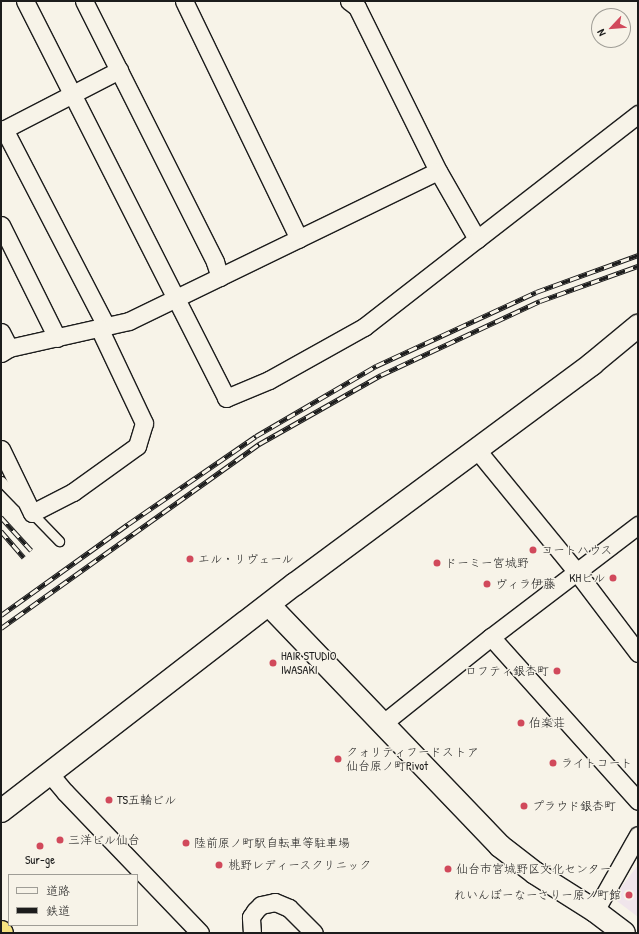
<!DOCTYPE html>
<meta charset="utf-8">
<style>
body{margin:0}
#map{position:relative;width:639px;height:934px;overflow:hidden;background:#f7f3e8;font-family:"Patrick Hand","Klee One",sans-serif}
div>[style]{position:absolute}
.built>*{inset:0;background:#f0e5eb}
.roads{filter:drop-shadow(1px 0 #1c1c1c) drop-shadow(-1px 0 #1c1c1c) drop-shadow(0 1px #1c1c1c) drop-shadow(0 -1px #1c1c1c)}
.lane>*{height:9px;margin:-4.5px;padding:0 4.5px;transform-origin:4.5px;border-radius:4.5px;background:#f7f3e8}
.street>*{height:17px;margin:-8.5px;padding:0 8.5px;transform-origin:8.5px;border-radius:8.5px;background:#f7f3e8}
.secondary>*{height:22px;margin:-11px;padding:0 11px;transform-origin:11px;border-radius:11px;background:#f7f3e8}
.highway>*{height:22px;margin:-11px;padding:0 11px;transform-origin:11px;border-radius:11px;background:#f6e381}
.rail>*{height:4.5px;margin-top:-2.25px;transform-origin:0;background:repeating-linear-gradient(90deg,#f7f3e8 0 9px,#1c1c1c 0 18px);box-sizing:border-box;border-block:1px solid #1c1c1c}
.dots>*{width:11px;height:11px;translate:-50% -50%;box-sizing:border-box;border:2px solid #f7f3e8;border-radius:50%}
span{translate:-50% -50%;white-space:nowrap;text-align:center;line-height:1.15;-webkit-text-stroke:3px #f7f3e8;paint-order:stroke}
.poi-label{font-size:12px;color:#1c1c1c}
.left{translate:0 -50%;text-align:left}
.right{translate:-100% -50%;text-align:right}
.frame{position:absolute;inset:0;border:2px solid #1c1c1c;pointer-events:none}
.legend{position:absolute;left:8px;top:874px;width:130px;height:52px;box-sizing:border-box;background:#f7f3e8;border:1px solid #9f9d96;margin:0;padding:5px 7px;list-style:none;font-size:12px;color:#1c1c1c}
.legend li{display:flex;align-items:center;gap:8px;height:20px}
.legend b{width:20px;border:1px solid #9f9d96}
.north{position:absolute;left:591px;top:8px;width:40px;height:40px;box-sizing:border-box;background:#f7f3e8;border:1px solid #9f9d96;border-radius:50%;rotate:244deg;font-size:11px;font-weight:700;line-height:16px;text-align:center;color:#1c1c1c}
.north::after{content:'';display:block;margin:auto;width:14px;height:18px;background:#d1495b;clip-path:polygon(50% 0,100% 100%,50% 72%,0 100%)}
</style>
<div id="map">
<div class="built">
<i style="clip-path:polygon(638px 865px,638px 917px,613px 898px)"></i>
</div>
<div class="roads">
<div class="lane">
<i style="left:1px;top:481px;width:29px;rotate:46deg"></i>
<i style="left:30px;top:511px;width:42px;rotate:46deg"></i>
</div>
<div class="street">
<i style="left:25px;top:1px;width:445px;rotate:63.1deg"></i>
<i style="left:226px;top:398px;width:47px;rotate:-22.7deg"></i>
<i style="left:269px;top:380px;width:109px;rotate:-29.2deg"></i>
<i style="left:364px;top:327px;width:143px;rotate:-37.9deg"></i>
<i style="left:477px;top:239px;width:78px;rotate:-119.8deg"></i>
<i style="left:438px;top:171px;width:183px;rotate:-116.3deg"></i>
<i style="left:357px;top:7px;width:10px;rotate:-143deg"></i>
<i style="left:84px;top:1px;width:292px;rotate:63.3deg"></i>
<i style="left:215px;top:262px;width:16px;rotate:72deg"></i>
<i style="left:184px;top:1px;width:264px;rotate:64.2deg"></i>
<i style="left:4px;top:129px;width:222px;rotate:62.6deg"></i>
<i style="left:1px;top:131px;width:133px;rotate:-27.3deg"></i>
<i style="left:1px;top:225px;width:126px;rotate:63.6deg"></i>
<i style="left:477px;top:239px;width:204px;rotate:-37.8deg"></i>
<i style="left:1px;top:332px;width:18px;rotate:63deg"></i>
<i style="left:1px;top:353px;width:9px;rotate:-32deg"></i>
<i style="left:9px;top:348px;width:123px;rotate:-12.7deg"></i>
<i style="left:129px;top:321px;width:343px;rotate:-25.9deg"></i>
<i style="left:1px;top:449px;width:71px;rotate:64.2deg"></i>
<i style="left:32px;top:513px;width:46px;rotate:-27.1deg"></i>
<i style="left:73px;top:492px;width:79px;rotate:-35.7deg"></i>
<i style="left:137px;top:446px;width:24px;rotate:-73deg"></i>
<i style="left:144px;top:423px;width:105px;rotate:-115.3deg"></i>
<i style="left:477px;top:450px;width:156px;rotate:50.7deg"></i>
<i style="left:576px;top:571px;width:103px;rotate:52.9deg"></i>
<i style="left:491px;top:637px;width:220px;rotate:48.1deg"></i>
<i style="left:382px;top:724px;width:139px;rotate:-38.6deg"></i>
<i style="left:491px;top:637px;width:185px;rotate:-37.3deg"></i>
<i style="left:49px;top:773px;width:25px;rotate:50deg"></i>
<i style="left:65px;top:792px;width:195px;rotate:46.2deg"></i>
<i style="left:595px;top:911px;width:87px;rotate:-60.5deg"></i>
<i style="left:252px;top:933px;width:16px;rotate:-94deg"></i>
<i style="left:251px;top:917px;width:7px;rotate:-56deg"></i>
<i style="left:255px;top:911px;width:8px;rotate:-45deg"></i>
<i style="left:261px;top:905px;width:14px;rotate:-12deg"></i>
<i style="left:275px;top:902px;width:15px;rotate:23deg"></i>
<i style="left:289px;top:908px;width:35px;rotate:45deg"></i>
</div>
<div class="secondary">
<i style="left:269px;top:605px;width:334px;rotate:46.2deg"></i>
<i style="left:500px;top:846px;width:44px;rotate:37.6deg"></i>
<i style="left:535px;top:873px;width:71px;rotate:32.3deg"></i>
<i style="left:595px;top:911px;width:36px;rotate:37deg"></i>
<i style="left:1px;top:811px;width:371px;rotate:-37.7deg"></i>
<i style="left:295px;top:584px;width:370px;rotate:-36.5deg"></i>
<i style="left:592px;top:364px;width:60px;rotate:-39.6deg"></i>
</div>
<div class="highway">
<i style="left:1px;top:932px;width:1px;rotate:45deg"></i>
</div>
</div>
<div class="rail">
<i style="left:1px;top:517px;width:45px;rotate:47.7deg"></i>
<i style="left:1px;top:531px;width:35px;rotate:49deg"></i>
<i style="left:1px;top:615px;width:156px;rotate:-35.6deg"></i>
<i style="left:128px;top:524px;width:155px;rotate:-34.5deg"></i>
<i style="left:256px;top:436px;width:139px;rotate:-30.3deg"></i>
<i style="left:376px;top:366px;width:176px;rotate:-24.8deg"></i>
<i style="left:536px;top:292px;width:109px;rotate:-19.9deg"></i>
<i style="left:1px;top:628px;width:317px;rotate:-35.5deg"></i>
<i style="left:259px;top:444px;width:140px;rotate:-29.5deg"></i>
<i style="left:381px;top:375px;width:175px;rotate:-25deg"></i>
<i style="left:540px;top:301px;width:104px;rotate:-19.7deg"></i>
</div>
<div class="dots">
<i style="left:533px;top:550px;background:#d1495b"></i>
<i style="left:190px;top:559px;background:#d1495b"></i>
<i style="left:437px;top:563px;background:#d1495b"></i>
<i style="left:613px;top:578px;background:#d1495b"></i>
<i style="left:487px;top:584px;background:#d1495b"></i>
<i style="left:273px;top:663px;background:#d1495b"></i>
<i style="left:557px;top:671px;background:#d1495b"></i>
<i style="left:521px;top:723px;background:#d1495b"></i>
<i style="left:338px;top:759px;background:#d1495b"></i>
<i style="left:553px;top:763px;background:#d1495b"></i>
<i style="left:109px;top:800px;background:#d1495b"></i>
<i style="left:524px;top:806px;background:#d1495b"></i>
<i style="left:60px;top:840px;background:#d1495b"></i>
<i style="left:186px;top:843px;background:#d1495b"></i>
<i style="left:40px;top:846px;background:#d1495b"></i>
<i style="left:219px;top:865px;background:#d1495b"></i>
<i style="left:448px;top:869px;background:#d1495b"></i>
<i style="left:629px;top:895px;background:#d1495b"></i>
</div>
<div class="poi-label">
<span class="left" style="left:541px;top:550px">コートハウス</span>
<span class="left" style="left:198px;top:559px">エル・リヴェール</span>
<span class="left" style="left:445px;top:563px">ドーミー宮城野</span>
<span class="right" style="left:605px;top:578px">KHビル</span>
<span class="left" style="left:495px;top:584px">ヴィラ伊藤</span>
<span class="left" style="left:281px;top:663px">HAIR STUDIO<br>IWASAKI</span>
<span class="right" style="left:549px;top:671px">ロフティ銀杏町</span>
<span class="left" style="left:529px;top:723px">伯楽荘</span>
<span class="left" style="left:346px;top:759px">クォリティフードストア<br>仙台原ノ町Pivot</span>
<span class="left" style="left:561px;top:763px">ライトコート</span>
<span class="left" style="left:117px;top:800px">TS五輪ビル</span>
<span class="left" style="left:532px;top:806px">プラウド銀杏町</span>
<span class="left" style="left:68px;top:840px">三洋ビル仙台</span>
<span class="left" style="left:194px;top:843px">陸前原ノ町駅自転車等駐車場</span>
<span style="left:40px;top:860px">Sur-ge</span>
<span class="left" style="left:228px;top:865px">桃野レディースクリニック</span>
<span class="left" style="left:456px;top:869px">仙台市宮城野区文化センター</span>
<span class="right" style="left:621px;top:895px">れいんぼーなーさりー原ノ町館</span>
</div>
<div class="frame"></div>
<ul class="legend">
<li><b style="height:5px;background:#f7f3e8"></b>道路</li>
<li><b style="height:5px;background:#1c1c1c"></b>鉄道</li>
</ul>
<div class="north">N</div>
</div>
